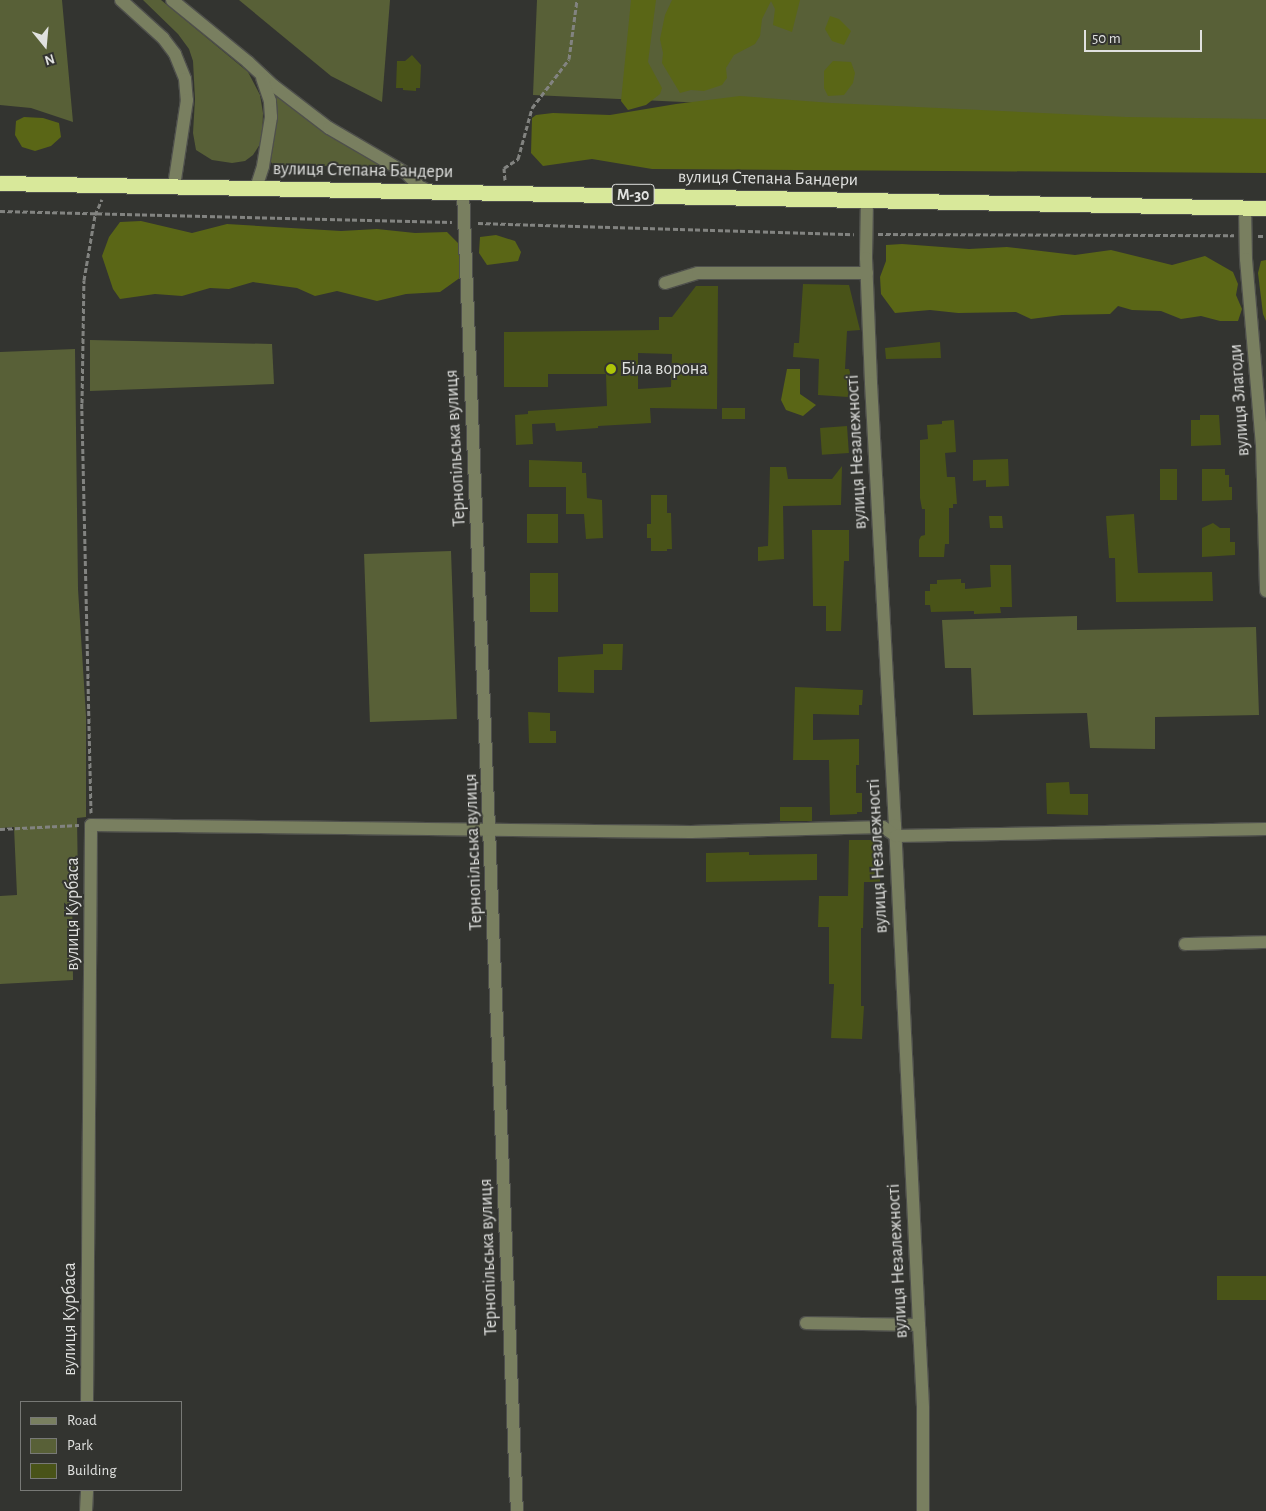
<!DOCTYPE html>
<meta charset="utf-8">
<style>
body{margin:0}
#map{position:relative;width:1266px;height:1511px;overflow:hidden;background:#333430;font-family:"Alegreya Sans",sans-serif}
div>[style]{position:absolute}
.green>*{inset:0;background:#586037;transform-origin:0 0}
.forest>*{inset:0;background:#5a6616}
.building>*{inset:0;background:#495318;transform-origin:0 0}
.path>*{height:3px;margin-top:-1.5px;transform-origin:0;background:repeating-linear-gradient(90deg,#828380 0 5px,transparent 0 7.5px)}
.roads{filter:drop-shadow(1px 0 #4f504c) drop-shadow(-1px 0 #4f504c) drop-shadow(0 1px #4f504c) drop-shadow(0 -1px #4f504c)}
.minor>*{height:12px;margin:-6px;padding:0 6px;transform-origin:6px;border-radius:6px;background:#797f60}
.highway>*{height:15px;margin:-7.5px;padding:0 7.5px;transform-origin:7.5px;border-radius:7.5px;background:#d8e89a}
.dots>*{width:14px;height:14px;translate:-50% -50%;box-sizing:border-box;border:2px solid #333430;border-radius:50%}
span{translate:-50% -50%;white-space:nowrap;text-align:center;line-height:1.15;-webkit-text-stroke:4px #333430;paint-order:stroke}
.shield-label span{padding:1px 4px;background:#333430;border:1px solid;border-radius:4px;-webkit-text-stroke-width:0}
.shield-label{font-size:16px;color:#e0e1df;font-weight:700}
.street-label{font-size:18px;color:#e0e1df}
.poi-label{font-size:18px;color:#e0e1df}
.left{translate:0 -50%;text-align:left}
.legend{position:absolute;left:20px;top:1401px;width:162px;height:90px;box-sizing:border-box;background:#333430;border:1px solid #787976;margin:0;padding:6px 9px;list-style:none;font-size:15px;color:#e0e1df}
.legend li{display:flex;align-items:center;gap:10px;height:25px}
.legend b{width:25px;border:1px solid #787976}
.north{position:absolute;left:20px;top:20px;width:50px;height:50px;-webkit-text-stroke:4px #333430;paint-order:stroke;rotate:163deg;font-size:14px;font-weight:700;line-height:20px;text-align:center;color:#e0e1df}
.north::after{content:'';display:block;margin:auto;width:18px;height:22px;background:#e0e1df;clip-path:polygon(50% 0,100% 100%,50% 72%,0 100%)}
.scale{position:absolute;left:1084px;top:30px;width:118px;height:22px;box-sizing:border-box;border:2px solid #e0e1df;border-top:0;padding-left:6px;font-size:15px;line-height:18px;white-space:nowrap;color:#e0e1df;-webkit-text-stroke:4px #333430;paint-order:stroke}
</style>
<div id="map">
<div class="green">
<i style="clip-path:polygon(0 0,62px 0,73px 122px,31px 108px,0 105px)"></i>
<i style="clip-path:polygon(143px 0,161px 0,248px 72px,260px 95px,263px 113px,262px 141px,253px 155px,245px 161px,232px 163px,212px 160px,196px 150px,193px 133px,195px 99px,193px 61px,189px 49px,178px 34px)"></i>
<i style="clip-path:polygon(239px 0,390px 0,382px 102px,331px 76px)"></i>
<i style="clip-path:polygon(537px 0,1266px 0,1266px 124px,1025px 118px,533px 95px)"></i>
<i style="clip-path:polygon(274px 93px,391px 167px,273px 165px,269px 159px)"></i>
<i style="clip-path:polygon(90px 340px,272px 344px,274px 384px,90px 391px)"></i>
<i style="clip-path:polygon(75px 349px,78px 589px,86px 716px,86px 817px,77px 818px,78px 884px,72px 886px,73px 980px,0 984px,0 896px,17px 895px,14px 827px,0 828px,0 352px)"></i>
<i style="left:451px;top:551px;width:168px;height:87px;rotate:88deg"></i>
<i style="clip-path:polygon(1077px 616px,1077px 630px,1256px 627px,1259px 715px,1155px 717px,1155px 749px,1090px 748px,1087px 713px,973px 715px,971px 668px,945px 668px,942px 620px)"></i>
</div>
<div class="forest">
<i style="clip-path:polygon(631px 0,656px 0,648px 62px,662px 88px,660px 94px,646px 105px,628px 110px,621px 101px)"></i>
<i style="clip-path:polygon(672px 0,800px 0,792px 32px,773px 25px,775px 9px,771px 1px,762px 19px,760px 36px,755px 44px,734px 55px,726px 68px,727px 78px,722px 85px,704px 91px,691px 90px,680px 93px,662px 63px,663px 53px,660px 39px,665px 15px)"></i>
<i style="clip-path:polygon(830px 16px,839px 19px,851px 31px,844px 45px,832px 41px,825px 29px)"></i>
<i style="clip-path:polygon(833px 61px,851px 62px,855px 73px,853px 83px,844px 95px,828px 96px,824px 88px,824px 71px)"></i>
<i style="clip-path:polygon(740px 96px,832px 103px,1126px 117px,1266px 119px,1266px 173px,652px 169px,592px 159px,543px 166px,531px 153px,532px 118px,536px 115px,553px 113px,610px 115px,676px 104px)"></i>
<i style="clip-path:polygon(24px 117px,43px 118px,59px 123px,61px 137px,51px 146px,35px 151px,22px 147px,15px 135px,16px 121px)"></i>
<i style="clip-path:polygon(141px 221px,192px 233px,227px 224px,341px 231px,377px 229px,415px 233px,447px 232px,459px 244px,461px 277px,440px 292px,406px 294px,377px 301px,337px 291px,315px 296px,297px 288px,253px 282px,229px 289px,210px 288px,182px 296px,155px 294px,120px 299px,113px 289px,102px 256px,109px 237px,120px 222px)"></i>
<i style="clip-path:polygon(496px 235px,515px 241px,521px 252px,518px 261px,487px 265px,479px 253px,480px 237px)"></i>
<i style="clip-path:polygon(902px 244px,969px 249px,1007px 247px,1075px 255px,1111px 250px,1172px 265px,1205px 256px,1233px 272px,1238px 284px,1236px 295px,1242px 309px,1238px 321px,1220px 321px,1201px 316px,1181px 319px,1161px 311px,1132px 310px,1118px 306px,1110px 314px,1062px 315px,1031px 319px,1016px 312px,958px 313px,930px 310px,895px 313px,881px 294px,880px 277px,886px 261px,886px 245px)"></i>
<i style="clip-path:polygon(1266px 260px,1266px 321px,1263px 314px,1258px 273px,1261px 261px)"></i>
<i style="clip-path:polygon(787px 369px,800px 369px,800px 394px,816px 405px,803px 416px,786px 410px,781px 400px)"></i>
</div>
<div class="building">
<i style="clip-path:polygon(412px 55px,421px 65px,420px 88px,416px 88px,416px 91px,403px 90px,403px 88px,396px 88px,397px 61px,405px 61px)"></i>
<i style="clip-path:polygon(803px 284px,849px 285px,860px 330px,847px 331px,845px 369px,849px 369px,850px 372px,848px 397px,818px 395px,819px 359px,793px 357px,794px 343px,799px 343px)"></i>
<i style="clip-path:polygon(evenodd,696px 286px,718px 286px,717px 409px,650px 408px,651px 423px,598px 426px,598px 428px,556px 431px,555px 423px,532px 424px,533px 444px,516px 445px,515px 415px,528px 414px,528px 411px,607px 406px,606px 374px,548px 374px,548px 387px,504px 387px,504px 332px,659px 330px,659px 317px,672px 317px,696px 286px,638px 353px,672px 354px,671px 387px,638px 389px,638px 353px)"></i>
<i style="clip-path:polygon(940px 342px,941px 358px,886px 359px,885px 348px)"></i>
<i style="left:722px;top:408px;width:23px;height:11px"></i>
<i style="clip-path:polygon(1200px 415px,1219px 415px,1221px 445px,1191px 446px,1191px 420px,1200px 420px)"></i>
<i style="clip-path:polygon(954px 420px,956px 452px,945px 453px,947px 477px,955px 477px,957px 504px,953px 504px,953px 508px,949px 508px,949px 544px,945px 544px,944px 557px,919px 557px,919px 540px,921px 536px,925px 535px,925px 509px,922px 509px,920px 498px,920px 440px,928px 439px,927px 425px,942px 424px,942px 421px)"></i>
<i style="left:847px;top:426px;width:27px;height:27px;rotate:86deg"></i>
<i style="clip-path:polygon(1008px 459px,1009px 486px,986px 487px,986px 480px,973px 481px,973px 460px)"></i>
<i style="clip-path:polygon(529px 460px,582px 462px,582px 473px,586px 473px,587px 498px,602px 500px,603px 538px,586px 539px,584px 514px,566px 514px,566px 487px,529px 487px)"></i>
<i style="clip-path:polygon(842px 466px,841px 505px,783px 506px,784px 559px,758px 561px,758px 547px,768px 546px,770px 467px,786px 467px,788px 479px,832px 479px)"></i>
<i style="left:1160px;top:469px;width:17px;height:31px"></i>
<i style="clip-path:polygon(1202px 469px,1225px 469px,1225px 475px,1229px 475px,1229px 487px,1232px 487px,1232px 500px,1202px 501px)"></i>
<i style="clip-path:polygon(651px 495px,667px 495px,667px 513px,671px 513px,672px 549px,667px 549px,667px 551px,651px 551px,651px 538px,647px 538px,647px 524px,651px 524px)"></i>
<i style="left:527px;top:514px;width:31px;height:29px"></i>
<i style="clip-path:polygon(1134px 514px,1138px 573px,1212px 572px,1213px 601px,1116px 602px,1115px 558px,1109px 558px,1106px 516px)"></i>
<i style="clip-path:polygon(989px 516px,1002px 516px,1003px 528px,990px 528px)"></i>
<i style="clip-path:polygon(1213px 523px,1220px 528px,1230px 528px,1230px 542px,1235px 542px,1235px 555px,1202px 557px,1202px 528px)"></i>
<i style="clip-path:polygon(812px 530px,849px 530px,849px 561px,844px 561px,841px 631px,826px 631px,826px 606px,813px 606px)"></i>
<i style="clip-path:polygon(990px 565px,1011px 565px,1012px 607px,1000px 607px,1001px 613px,974px 614px,974px 611px,931px 612px,930px 605px,925px 605px,925px 591px,930px 591px,930px 584px,937px 584px,937px 580px,961px 579px,961px 583px,965px 583px,965px 589px,991px 587px)"></i>
<i style="left:530px;top:573px;width:28px;height:39px"></i>
<i style="clip-path:polygon(603px 644px,623px 644px,622px 670px,594px 670px,594px 693px,558px 692px,558px 657px,603px 654px)"></i>
<i style="clip-path:polygon(795px 687px,863px 690px,862px 705px,859px 705px,859px 715px,813px 714px,813px 740px,859px 739px,859px 765px,856px 765px,856px 793px,862px 793px,862px 812px,857px 812px,857px 814px,830px 815px,829px 760px,793px 760px)"></i>
<i style="clip-path:polygon(528px 712px,550px 713px,550px 731px,556px 731px,556px 743px,529px 743px)"></i>
<i style="clip-path:polygon(1069px 782px,1070px 794px,1088px 794px,1088px 815px,1047px 814px,1046px 783px)"></i>
<i style="left:780px;top:807px;width:32px;height:14px"></i>
<i style="clip-path:polygon(849px 840px,881px 840px,880px 882px,864px 882px,863px 928px,861px 928px,861px 1006px,864px 1006px,862px 1039px,831px 1038px,834px 984px,829px 984px,829px 927px,818px 927px,819px 896px,848px 896px)"></i>
<i style="clip-path:polygon(749px 852px,749px 855px,817px 854px,817px 880px,706px 882px,706px 853px)"></i>
<i style="left:1266px;top:1276px;width:24px;height:49px;rotate:90deg"></i>
</div>
<div class="path">
<i style="left:505px;top:180px;width:12px;rotate:-95deg"></i>
<i style="left:504px;top:168px;width:17px;rotate:-33deg"></i>
<i style="left:518px;top:159px;width:53px;rotate:-74.6deg"></i>
<i style="left:532px;top:108px;width:61px;rotate:-52.9deg"></i>
<i style="left:569px;top:59px;width:60px;rotate:-82.3deg"></i>
<i style="left:0;top:211px;width:452px;rotate:1.4deg"></i>
<i style="left:478px;top:223px;width:376px;rotate:1.7deg"></i>
<i style="left:878px;top:234px;width:356px;rotate:0.2deg"></i>
<i style="left:1258px;top:236px;width:8px"></i>
<i style="left:91px;top:813px;width:410px;rotate:-91.3deg"></i>
<i style="left:82px;top:403px;width:123px;rotate:-89.1deg"></i>
<i style="left:84px;top:280px;width:66px;rotate:-80.4deg"></i>
<i style="left:95px;top:215px;width:17px;rotate:-66deg"></i>
<i style="left:0;top:829px;width:79px;rotate:-2.9deg"></i>
</div>
<div class="roads">
<div class="minor">
<i style="left:121px;top:0;width:57px;rotate:42.1deg"></i>
<i style="left:163px;top:38px;width:20px;rotate:53deg"></i>
<i style="left:175px;top:54px;width:27px;rotate:68deg"></i>
<i style="left:185px;top:79px;width:21px;rotate:85deg"></i>
<i style="left:187px;top:100px;width:87px;rotate:98.6deg"></i>
<i style="left:172px;top:0;width:98px;rotate:39.2deg"></i>
<i style="left:248px;top:62px;width:35px;rotate:43deg"></i>
<i style="left:274px;top:86px;width:69px;rotate:37.4deg"></i>
<i style="left:329px;top:128px;width:89px;rotate:30.3deg"></i>
<i style="left:406px;top:173px;width:18px;rotate:45deg"></i>
<i style="left:419px;top:186px;width:11px;rotate:27deg"></i>
<i style="left:256px;top:188px;width:23px;rotate:-72deg"></i>
<i style="left:263px;top:166px;width:50px;rotate:-80.7deg"></i>
<i style="left:271px;top:117px;width:16px;rotate:-94deg"></i>
<i style="left:270px;top:101px;width:24px;rotate:-109deg"></i>
<i style="left:463px;top:192px;width:1320px;rotate:87.66deg"></i>
<i style="left:867px;top:200px;width:58px;rotate:91deg"></i>
<i style="left:866px;top:258px;width:125px;rotate:87.7deg"></i>
<i style="left:871px;top:383px;width:443px;rotate:86.9deg"></i>
<i style="left:895px;top:825px;width:501px;rotate:87.25deg"></i>
<i style="left:919px;top:1325px;width:83px;rotate:87.2deg"></i>
<i style="left:923px;top:1408px;width:103px;rotate:90deg"></i>
<i style="left:1245px;top:208px;width:51px;rotate:88.9deg"></i>
<i style="left:1246px;top:259px;width:186px;rotate:85.1deg"></i>
<i style="left:1262px;top:444px;width:147px;rotate:88.4deg"></i>
<i style="left:665px;top:283px;width:34px;rotate:-17deg"></i>
<i style="left:698px;top:273px;width:169px"></i>
<i style="left:1185px;top:944px;width:81px;rotate:-1.4deg"></i>
<i style="left:806px;top:1323px;width:113px;rotate:1deg"></i>
<i style="left:87px;top:1402px;width:577px;rotate:-89.6deg"></i>
<i style="left:91px;top:825px;width:600px;rotate:0.67deg"></i>
<i style="left:691px;top:832px;width:192px;rotate:-1.5deg"></i>
<i style="left:883px;top:827px;width:16px;rotate:35deg"></i>
<i style="left:896px;top:836px;width:370px;rotate:-1.1deg"></i>
<i style="left:86px;top:1511px;width:21px;rotate:-87deg"></i>
</div>
<div class="highway">
<i style="left:0;top:183px;width:1266px;rotate:1.13deg"></i>
</div>
</div>
<div class="dots">
<i style="left:611px;top:369px;background:#aec508"></i>
</div>
<div class="shield-label">
<span style="left:633px;top:195px">М-30</span>
</div>
<div class="street-label">
<span style="left:363px;top:171px;rotate:1deg">вулиця Степана Бандери</span>
<span style="left:768px;top:179px;rotate:1deg">вулиця Степана Бандери</span>
<span style="left:1240px;top:400px;rotate:-94deg">вулиця Злагоди</span>
<span style="left:456px;top:448px;rotate:-93deg">Тернопільська вулиця</span>
<span style="left:857px;top:452px;rotate:-93deg">вулиця Незалежності</span>
<span style="left:474px;top:852px;rotate:-92deg">Тернопільська вулиця</span>
<span style="left:878px;top:856px;rotate:-93deg">вулиця Незалежності</span>
<span style="left:73px;top:914px;rotate:-90deg">вулиця Курбаса</span>
<span style="left:489px;top:1257px;rotate:-92deg">Тернопільська вулиця</span>
<span style="left:898px;top:1261px;rotate:-93deg">вулиця Незалежності</span>
<span style="left:70px;top:1319px;rotate:-90deg">вулиця Курбаса</span>
</div>
<div class="poi-label">
<span class="left" style="left:621px;top:369px">Біла ворона</span>
</div>
<ul class="legend">
<li><b style="height:6px;background:#797f60"></b>Road</li>
<li><b style="height:14px;background:#586037"></b>Park</li>
<li><b style="height:14px;background:#495318"></b>Building</li>
</ul>
<div class="north">N</div>
<div class="scale">50 m</div>
</div>
